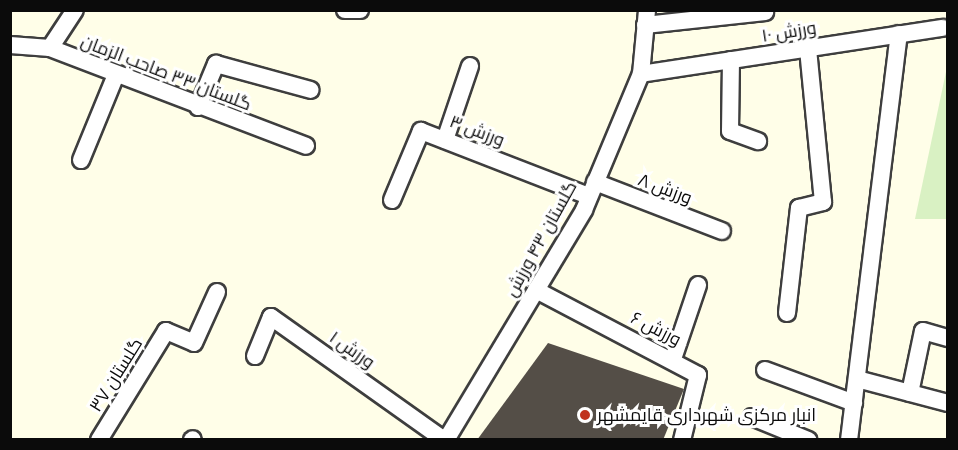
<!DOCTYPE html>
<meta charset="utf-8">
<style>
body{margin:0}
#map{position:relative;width:958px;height:450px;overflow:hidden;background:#fffee8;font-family:Georgia,Cairo,serif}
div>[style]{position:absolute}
.pitch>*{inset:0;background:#d9f1c3}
.building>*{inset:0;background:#544e47}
.roads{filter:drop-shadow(2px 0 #3e3e3e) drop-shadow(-2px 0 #3e3e3e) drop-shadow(0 2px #3e3e3e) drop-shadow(0 -2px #3e3e3e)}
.minor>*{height:16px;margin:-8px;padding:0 8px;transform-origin:8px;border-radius:8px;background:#fff}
.dots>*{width:16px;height:16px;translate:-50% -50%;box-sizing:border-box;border:3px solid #fff;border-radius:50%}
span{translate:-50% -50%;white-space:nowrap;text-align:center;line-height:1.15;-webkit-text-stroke:6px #fff;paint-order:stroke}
.street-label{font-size:18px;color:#0b0b0b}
.poi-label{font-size:18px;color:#0b0b0b}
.left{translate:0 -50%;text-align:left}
.frame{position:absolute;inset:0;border:12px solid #0b0b0b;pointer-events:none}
</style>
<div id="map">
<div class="pitch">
<i style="clip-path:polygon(947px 67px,947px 219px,915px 219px)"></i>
</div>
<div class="building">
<i style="clip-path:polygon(548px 343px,684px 389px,663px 440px,477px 440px)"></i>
</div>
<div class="roads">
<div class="minor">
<i style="left:345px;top:10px;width:15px"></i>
<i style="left:645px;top:25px;width:121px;rotate:-6.2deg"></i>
<i style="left:10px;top:45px;width:40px;rotate:4.3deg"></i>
<i style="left:50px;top:48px;width:274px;rotate:20.9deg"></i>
<i style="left:50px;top:48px;width:45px;rotate:-56.7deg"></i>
<i style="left:731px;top:60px;width:71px;rotate:90.8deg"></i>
<i style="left:730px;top:131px;width:30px;rotate:20deg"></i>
<i style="left:641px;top:74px;width:305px;rotate:-8.7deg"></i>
<i style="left:198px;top:107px;width:47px;rotate:-67.3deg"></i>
<i style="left:216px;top:64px;width:98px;rotate:15.3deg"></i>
<i style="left:445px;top:140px;width:78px;rotate:-71.3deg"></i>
<i style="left:81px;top:160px;width:90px;rotate:-67.7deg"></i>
<i style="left:595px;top:182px;width:136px;rotate:21.1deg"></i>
<i style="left:392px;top:200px;width:75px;rotate:-67.2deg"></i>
<i style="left:421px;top:131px;width:180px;rotate:21.2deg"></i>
<i style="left:536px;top:290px;width:183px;rotate:27.7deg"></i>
<i style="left:698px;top:375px;width:67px;rotate:103.8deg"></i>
<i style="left:787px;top:313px;width:106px;rotate:-83.5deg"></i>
<i style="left:799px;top:208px;width:25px;rotate:-14deg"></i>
<i style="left:823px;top:202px;width:155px;rotate:-95.6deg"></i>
<i style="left:255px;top:356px;width:42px;rotate:-67.7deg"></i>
<i style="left:271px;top:317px;width:212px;rotate:35.4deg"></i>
<i style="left:673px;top:359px;width:78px;rotate:-71.3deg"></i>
<i style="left:765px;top:370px;width:95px;rotate:20.3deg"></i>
<i style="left:857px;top:379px;width:94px;rotate:14.8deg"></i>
<i style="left:910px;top:393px;width:63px;rotate:-78.2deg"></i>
<i style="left:923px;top:331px;width:26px;rotate:16deg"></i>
<i style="left:752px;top:417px;width:61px;rotate:22.3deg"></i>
<i style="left:99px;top:440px;width:128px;rotate:-58.4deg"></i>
<i style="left:166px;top:331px;width:30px;rotate:23deg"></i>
<i style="left:194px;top:343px;width:56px;rotate:-65.7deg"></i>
<i style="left:192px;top:440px;width:1px;rotate:-45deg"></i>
<i style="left:446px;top:440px;width:268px;rotate:-59deg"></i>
<i style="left:584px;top:210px;width:147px;rotate:-67.3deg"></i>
<i style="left:641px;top:74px;width:64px;rotate:-84.6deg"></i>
<i style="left:849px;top:440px;width:409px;rotate:-83deg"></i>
</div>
</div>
<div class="dots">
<i style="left:585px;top:415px;background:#c0321d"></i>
</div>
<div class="street-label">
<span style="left:789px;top:32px;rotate:-9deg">ورزش ۱۰</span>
<span style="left:166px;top:73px;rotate:21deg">گلستان ۳۳ صاحب الزمان</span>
<span style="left:477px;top:131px;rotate:21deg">ورزش ۳</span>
<span style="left:665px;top:189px;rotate:21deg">ورزش ۸</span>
<span style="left:541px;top:239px;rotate:-61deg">گلستان ۴۳ ورزش</span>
<span style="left:656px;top:329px;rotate:27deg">ورزش ۶</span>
<span style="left:352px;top:350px;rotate:35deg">ورزش ۱</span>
<span style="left:116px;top:375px;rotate:-58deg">گلستان ۳۷</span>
</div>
<div class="poi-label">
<span class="left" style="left:597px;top:415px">انبار مرکزی شهرداری قایمشهر</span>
</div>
<div class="frame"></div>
</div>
